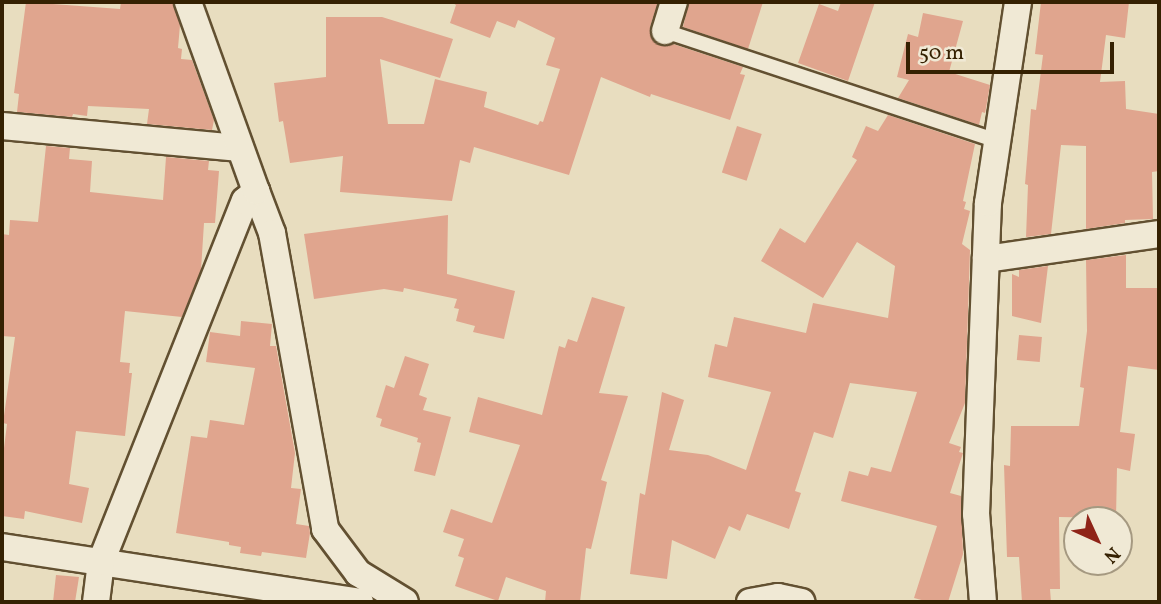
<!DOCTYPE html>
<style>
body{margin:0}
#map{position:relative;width:1161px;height:604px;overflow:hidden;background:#e8ddbf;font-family:Vollkorn,serif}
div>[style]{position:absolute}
.building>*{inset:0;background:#e0a58e;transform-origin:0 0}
.roads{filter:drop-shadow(2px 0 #625031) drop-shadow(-2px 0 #625031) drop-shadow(0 2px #625031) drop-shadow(0 -2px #625031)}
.service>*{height:14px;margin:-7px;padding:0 7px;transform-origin:7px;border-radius:7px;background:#f0e9d5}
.minor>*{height:26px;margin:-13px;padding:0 13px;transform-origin:13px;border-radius:13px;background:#f0e9d5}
span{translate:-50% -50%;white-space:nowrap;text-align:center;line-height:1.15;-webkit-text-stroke:6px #f0e9d5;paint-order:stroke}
.frame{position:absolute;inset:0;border:4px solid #352102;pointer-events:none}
.north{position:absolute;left:1063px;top:506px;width:70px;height:70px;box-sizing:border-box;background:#f0e9d5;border:2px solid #a59981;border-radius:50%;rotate:135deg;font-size:19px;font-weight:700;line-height:28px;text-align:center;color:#352102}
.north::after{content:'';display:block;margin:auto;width:24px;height:32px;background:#8f2418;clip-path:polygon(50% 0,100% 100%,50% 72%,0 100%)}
.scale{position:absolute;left:906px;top:42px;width:208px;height:32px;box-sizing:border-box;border:4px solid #352102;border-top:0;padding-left:9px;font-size:21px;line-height:24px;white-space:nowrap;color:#352102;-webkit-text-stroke:5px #f0e9d5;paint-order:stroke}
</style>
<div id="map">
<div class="building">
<i style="clip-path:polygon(26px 2px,120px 9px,121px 2px,173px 2px,180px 25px,178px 48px,182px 49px,181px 59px,192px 60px,214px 120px,212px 130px,147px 124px,149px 109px,88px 106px,87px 116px,73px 114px,72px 117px,17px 112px,19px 94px,14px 93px)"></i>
<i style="clip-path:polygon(451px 2px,658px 2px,650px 27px,654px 42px,661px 46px,673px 44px,743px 67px,740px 74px,745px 75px,730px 120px,651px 94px,650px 97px,601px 77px,569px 175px,474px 147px,470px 163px,460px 160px,452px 201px,340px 192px,343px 156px,290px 163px,283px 121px,279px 122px,274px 83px,326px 77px,326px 17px,382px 17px,453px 39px,440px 78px,380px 59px,388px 124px,424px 124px,435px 79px,487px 92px,484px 107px,538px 125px,540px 121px,543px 122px,560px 69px,546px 65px,555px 38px,518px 20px,515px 28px,497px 21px,490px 38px,450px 23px,456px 5px)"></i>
<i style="clip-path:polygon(689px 2px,763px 2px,748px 49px,683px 27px)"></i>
<i style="clip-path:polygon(841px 2px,875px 2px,848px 81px,798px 63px,819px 4px,838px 11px)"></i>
<i style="clip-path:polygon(1041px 2px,1129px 2px,1125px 38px,1106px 35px,1100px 82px,1125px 81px,1126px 109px,1159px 114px,1159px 171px,1152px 172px,1153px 219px,1125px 220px,1125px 223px,1086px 229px,1086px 146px,1061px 145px,1051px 234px,1026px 237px,1028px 185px,1025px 184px,1031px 109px,1036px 110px,1043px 55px,1035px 54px)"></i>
<i style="clip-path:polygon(923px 13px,963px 21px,949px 72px,990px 85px,986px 108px,985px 113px,982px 112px,979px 125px,898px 98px,909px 80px,897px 77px,908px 34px,918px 37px)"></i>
<i style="clip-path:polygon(888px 115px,975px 144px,963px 201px,966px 202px,964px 209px,970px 211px,962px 244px,970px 250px,965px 403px,949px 443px,961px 447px,959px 452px,963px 453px,950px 493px,961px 496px,963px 554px,948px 602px,929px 602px,914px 598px,937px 526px,841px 501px,849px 471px,868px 476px,871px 467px,891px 472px,917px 392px,850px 383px,833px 438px,814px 432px,795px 491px,801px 493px,789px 529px,747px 514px,740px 531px,729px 526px,715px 559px,672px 540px,667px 579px,630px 574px,640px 493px,645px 495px,662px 392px,684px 400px,669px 450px,708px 455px,746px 470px,771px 392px,708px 377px,715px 344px,727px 347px,734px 317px,806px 333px,813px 303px,888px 318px,895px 266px,857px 242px,823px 298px,761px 261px,780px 228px,805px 243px,857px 160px,852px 157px,866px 126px,878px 131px)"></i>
<i style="left:737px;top:126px;width:26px;height:49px;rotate:18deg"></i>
<i style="clip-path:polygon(46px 146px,70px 148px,69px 159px,92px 161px,90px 192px,163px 200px,166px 157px,209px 161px,208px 170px,219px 171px,215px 223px,204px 223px,201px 270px,182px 317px,125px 311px,120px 362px,130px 363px,129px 373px,132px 373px,125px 436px,76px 431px,69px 484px,89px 488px,82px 523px,25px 511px,24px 519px,2px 516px,2px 464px,7px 424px,3px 423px,15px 337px,2px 336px,2px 234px,9px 235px,10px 220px,38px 222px)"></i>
<i style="clip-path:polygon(448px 215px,447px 274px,515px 291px,504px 339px,473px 332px,475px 326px,456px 321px,459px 309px,454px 308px,457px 299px,404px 288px,403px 292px,384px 289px,314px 299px,304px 234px)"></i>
<i style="clip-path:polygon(1126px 255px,1126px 288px,1159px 288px,1159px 370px,1128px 366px,1120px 432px,1135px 434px,1130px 471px,1117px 468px,1116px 518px,1059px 517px,1060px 589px,1050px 589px,1051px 602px,1022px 602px,1019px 557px,1007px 557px,1004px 465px,1010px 466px,1011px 426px,1079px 426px,1084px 388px,1080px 387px,1087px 331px,1086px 260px)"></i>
<i style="clip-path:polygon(1048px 266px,1041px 323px,1012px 316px,1012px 274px,1019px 277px,1019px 270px)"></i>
<i style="clip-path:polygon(592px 297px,625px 307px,599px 393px,628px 396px,601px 480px,607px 482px,591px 549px,586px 548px,580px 602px,545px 602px,546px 591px,506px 577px,498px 601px,455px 586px,464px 558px,458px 556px,464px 539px,443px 532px,451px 509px,492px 523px,520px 445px,469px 432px,478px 397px,542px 415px,559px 346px,565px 348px,568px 339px,577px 342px)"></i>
<i style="clip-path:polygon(241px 321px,272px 324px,270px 346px,276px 346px,295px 453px,291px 488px,301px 489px,296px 524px,309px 526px,310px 533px,306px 558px,262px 552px,261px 556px,240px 553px,241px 547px,229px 545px,229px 542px,176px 533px,191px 436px,207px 438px,210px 420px,244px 425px,255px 368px,206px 362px,210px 332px,240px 336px)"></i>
<i style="left:1019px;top:335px;width:23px;height:25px;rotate:5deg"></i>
<i style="clip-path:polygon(405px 356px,429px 364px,419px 395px,427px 398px,423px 410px,451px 417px,435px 476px,414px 471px,421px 443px,417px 442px,418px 438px,380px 426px,382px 419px,376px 417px,386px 385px,394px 388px)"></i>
<i style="clip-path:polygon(56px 575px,79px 577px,75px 602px,53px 602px)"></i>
</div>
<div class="roads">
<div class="service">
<i style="left:665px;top:31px;width:350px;rotate:18.3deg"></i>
</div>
<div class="minor">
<i style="left:665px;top:31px;width:30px;rotate:-73deg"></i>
<i style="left:2px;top:126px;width:237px;rotate:5.3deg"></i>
<i style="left:256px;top:191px;width:45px;rotate:69.1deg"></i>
<i style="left:272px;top:233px;width:301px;rotate:79.8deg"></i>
<i style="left:325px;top:529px;width:55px;rotate:53.1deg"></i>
<i style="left:358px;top:573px;width:55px;rotate:31.7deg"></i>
<i style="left:986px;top:259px;width:175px;rotate:-8.2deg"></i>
<i style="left:2px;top:547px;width:362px;rotate:8.7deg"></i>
<i style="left:96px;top:602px;width:40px;rotate:-82.9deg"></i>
<i style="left:101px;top:562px;width:389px;rotate:-68.3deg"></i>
<i style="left:245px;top:201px;width:15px;rotate:-42deg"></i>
<i style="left:256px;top:191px;width:201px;rotate:-109.8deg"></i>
<i style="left:750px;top:602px;width:28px;rotate:-10deg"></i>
<i style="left:778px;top:597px;width:24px;rotate:12deg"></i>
<i style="left:983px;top:602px;width:88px;rotate:-94.5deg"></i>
<i style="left:976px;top:514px;width:311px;rotate:-87.8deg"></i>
<i style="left:988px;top:203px;width:203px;rotate:-81.5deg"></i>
</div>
</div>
<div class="frame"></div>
<div class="north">N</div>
<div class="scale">50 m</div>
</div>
